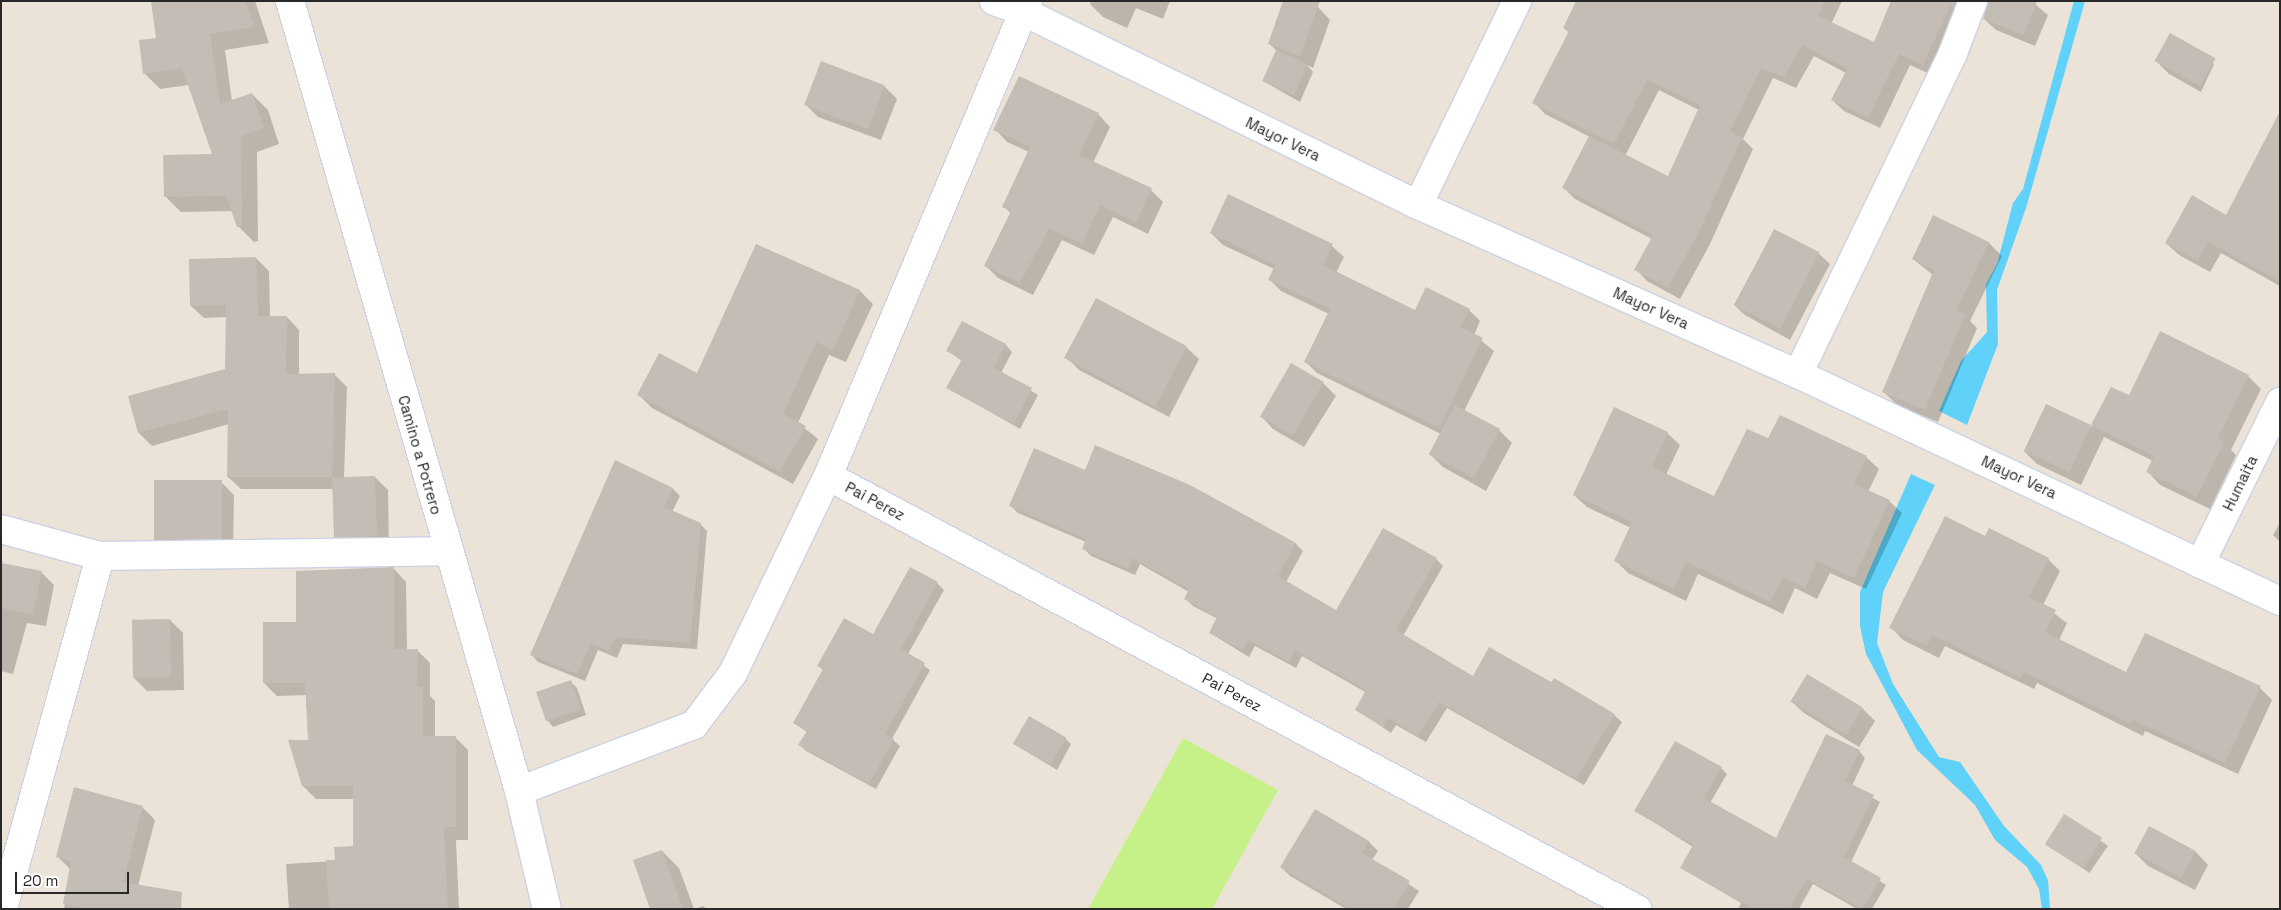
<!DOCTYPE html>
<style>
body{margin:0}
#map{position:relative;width:2281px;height:910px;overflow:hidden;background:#ece3d8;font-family:"Space Grotesk",sans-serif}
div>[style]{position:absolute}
.pitch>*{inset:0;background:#c6f189}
.water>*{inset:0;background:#60d2f9}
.shadow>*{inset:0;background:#0003;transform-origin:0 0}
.building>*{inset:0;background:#c3bdb5;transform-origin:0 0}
.roads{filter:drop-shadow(1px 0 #cdd1e3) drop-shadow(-1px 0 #cdd1e3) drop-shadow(0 1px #cdd1e3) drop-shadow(0 -1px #cdd1e3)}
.minor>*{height:28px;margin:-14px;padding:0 14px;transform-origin:14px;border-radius:14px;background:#fff}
.tertiary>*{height:28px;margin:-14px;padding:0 14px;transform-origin:14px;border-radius:14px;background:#fff}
span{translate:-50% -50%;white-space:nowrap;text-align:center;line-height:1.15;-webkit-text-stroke:4.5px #fff;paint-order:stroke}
.street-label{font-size:15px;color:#282828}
.frame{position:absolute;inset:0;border:2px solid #282828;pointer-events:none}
.scale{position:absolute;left:15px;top:872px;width:114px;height:22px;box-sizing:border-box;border:2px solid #282828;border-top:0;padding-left:6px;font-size:15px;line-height:18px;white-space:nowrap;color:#282828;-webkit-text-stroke:4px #fff;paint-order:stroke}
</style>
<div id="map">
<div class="pitch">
<i style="clip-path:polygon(1183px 738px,1278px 790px,1212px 909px,1088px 909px)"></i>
</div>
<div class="water">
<i style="clip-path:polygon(2074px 1px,2085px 1px,2026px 208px,1997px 290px,1998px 344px,1967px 425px,1939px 411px,1961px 361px,1987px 332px,1986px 284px,1997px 264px,2013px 203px,2023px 189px)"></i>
<i style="clip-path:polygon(1911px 474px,1935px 485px,1883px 592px,1877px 643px,1893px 684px,1939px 757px,1960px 762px,2004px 826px,2041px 865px,2048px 880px,2050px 909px,2042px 909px,2039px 889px,2027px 867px,1995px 840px,1975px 805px,1917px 750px,1866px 654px,1860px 626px,1860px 592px)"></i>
</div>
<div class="shadow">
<i style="clip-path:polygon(153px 1px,255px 1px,269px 43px,225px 50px,232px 101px,252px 94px,268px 110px,279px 144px,257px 152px,258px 241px,254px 242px,238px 226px,233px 211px,181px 212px,165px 196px,213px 155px,189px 85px,160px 89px,144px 73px,158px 39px)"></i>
<i style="clip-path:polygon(1091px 1px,1170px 1px,1163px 19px,1136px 8px,1127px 28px,1103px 17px,1090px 4px)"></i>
<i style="clip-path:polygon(evenodd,1577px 1px,1842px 1px,1831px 24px,1875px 44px,1892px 1px,1974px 1px,1934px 76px,1910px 65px,1880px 128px,1844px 111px,1832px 100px,1846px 73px,1814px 56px,1796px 88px,1773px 78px,1743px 139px,1753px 149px,1709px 246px,1680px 299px,1647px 281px,1636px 269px,1652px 239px,1575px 199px,1563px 187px,1590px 137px,1545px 114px,1534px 102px,1569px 33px,1564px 28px,1577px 1px,1659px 90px,1699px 110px,1669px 178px,1625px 156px,1659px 90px)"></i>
<i style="clip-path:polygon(2031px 1px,2048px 15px,2035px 46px,1996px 30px,1984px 19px)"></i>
<i style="clip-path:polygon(1318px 7px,1330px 20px,1313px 68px,1307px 65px,1313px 72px,1300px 102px,1263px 81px,1277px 51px,1269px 43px)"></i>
<i style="clip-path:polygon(2202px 52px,2214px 64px,2201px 92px,2169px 74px,2156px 61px)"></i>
<i style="clip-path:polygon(884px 86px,897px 99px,881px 140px,818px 117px,805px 104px)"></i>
<i style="clip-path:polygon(1098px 114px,1110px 127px,1093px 163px,1151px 190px,1163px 202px,1148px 234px,1113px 217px,1094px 255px,1062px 240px,1033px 295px,998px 278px,985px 265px,1011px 214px,1004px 206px,1029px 152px,1007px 142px,995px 129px)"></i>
<i style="clip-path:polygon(2280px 117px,2280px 286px,2221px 253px,2210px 272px,2179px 255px,2166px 243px,2227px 216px)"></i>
<i style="clip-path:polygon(1934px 217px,1989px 243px,2002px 256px,1970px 321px,1977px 328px,1938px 422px,1897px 405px,1884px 392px,1933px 275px,1913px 259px)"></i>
<i style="clip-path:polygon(1774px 230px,1819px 254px,1830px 264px,1790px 340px,1745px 315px,1734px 305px)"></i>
<i style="clip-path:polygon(1211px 233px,1332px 246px,1344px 257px,1336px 273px,1415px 312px,1469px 310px,1480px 321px,1474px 335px,1494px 351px,1464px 411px,1499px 430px,1512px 443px,1486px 491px,1443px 467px,1430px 454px,1441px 434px,1317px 373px,1306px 362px,1329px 314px,1281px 291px,1269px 279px,1274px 269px,1223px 245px)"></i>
<i style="clip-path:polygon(756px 246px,860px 291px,873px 304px,846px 362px,829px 355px,798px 423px,818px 439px,793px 484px,652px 408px,639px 395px,698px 375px)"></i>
<i style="clip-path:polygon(256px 258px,269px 271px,270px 317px,287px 317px,299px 330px,299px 375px,334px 374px,347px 387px,344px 478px,375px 477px,388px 490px,389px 549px,347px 549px,334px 536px,333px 489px,241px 489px,228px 477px,229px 424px,152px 446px,139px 433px,130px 397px,227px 370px,227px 317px,204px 318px,191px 306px)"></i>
<i style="clip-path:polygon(963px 322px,1006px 345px,1012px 352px,1001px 373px,1038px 395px,1020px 429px,948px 388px,962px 361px,948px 351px)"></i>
<i style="clip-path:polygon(2161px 333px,2248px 376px,2261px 389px,2231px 450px,2236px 455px,2210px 509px,2160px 485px,2148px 472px,2153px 461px,2104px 437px,2081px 485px,2037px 464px,2024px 451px,2046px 405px,2092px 427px,2111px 388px,2129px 397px)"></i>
<i style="clip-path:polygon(1186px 347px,1199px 359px,1169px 417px,1079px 370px,1066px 357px)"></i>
<i style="clip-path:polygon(1323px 383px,1336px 396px,1304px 447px,1273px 429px,1261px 416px)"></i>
<i style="clip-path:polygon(1667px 433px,1680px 445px,1666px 475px,1715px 497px,1769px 440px,1866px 457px,1879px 469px,1868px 492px,1889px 501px,1902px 513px,1866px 589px,1830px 573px,1817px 599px,1795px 588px,1783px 614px,1698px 574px,1686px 601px,1628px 573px,1616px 561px,1631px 528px,1587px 507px,1574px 495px)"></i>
<i style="clip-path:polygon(615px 462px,673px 489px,680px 496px,672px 512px,700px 524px,707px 531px,697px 649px,623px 644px,617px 658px,598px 650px,585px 681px,538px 662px,531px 654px)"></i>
<i style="clip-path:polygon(1086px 471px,1190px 486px,1296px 544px,1303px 551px,1286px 582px,1337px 612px,1436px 559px,1443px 566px,1403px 636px,1473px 678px,1552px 684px,1614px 715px,1622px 722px,1584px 785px,1447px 708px,1426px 742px,1396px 725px,1391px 733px,1356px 709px,1367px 693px,1302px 656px,1296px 668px,1255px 646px,1249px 657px,1210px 633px,1218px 619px,1193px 606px,1185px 598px,1189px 592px,1140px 564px,1135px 575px,1091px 556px,1084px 549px,1086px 542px,1018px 513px,1011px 506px)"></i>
<i style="clip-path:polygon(221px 482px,234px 495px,233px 551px,167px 552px,155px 539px)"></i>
<i style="clip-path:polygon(2280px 523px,2280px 542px,2273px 535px)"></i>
<i style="clip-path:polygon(1986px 537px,2048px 559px,2060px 571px,2043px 605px,2067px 623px,2059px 640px,2126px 674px,2260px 688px,2272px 700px,2238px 774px,2145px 731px,2143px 736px,2037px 683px,2034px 689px,1945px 646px,1939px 658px,1903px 640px,1891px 627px)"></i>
<i style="clip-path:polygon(1px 564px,41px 572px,54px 585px,46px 626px,27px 623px,13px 674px,1px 671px)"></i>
<i style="clip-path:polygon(394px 569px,406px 582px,407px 650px,417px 650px,430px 663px,430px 696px,435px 701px,435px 738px,455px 737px,468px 750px,468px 840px,456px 840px,459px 909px,289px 909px,286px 864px,336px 861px,354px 847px,354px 799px,316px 799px,303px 786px,309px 741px,306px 695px,277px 696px,264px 683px,298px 624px)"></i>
<i style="clip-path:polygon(937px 583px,944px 590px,908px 654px,930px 670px,892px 739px,900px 746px,876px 789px,806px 751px,800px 745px,807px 732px,794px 723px,824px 671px,819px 666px,873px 636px)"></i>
<i style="clip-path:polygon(170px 620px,183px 633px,184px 690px,147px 691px,134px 678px)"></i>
<i style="clip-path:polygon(1808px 675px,1862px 708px,1875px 721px,1859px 747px,1804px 713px,1791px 701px)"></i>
<i style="clip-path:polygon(571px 682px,577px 688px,586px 715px,553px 727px,547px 720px)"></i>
<i style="clip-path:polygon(1065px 738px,1071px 744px,1057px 770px,1014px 744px)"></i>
<i style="clip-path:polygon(1859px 751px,1865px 758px,1852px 786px,1880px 802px,1851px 862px,1886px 885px,1872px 909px,1857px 909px,1813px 884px,1799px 909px,1738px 909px,1741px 903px,1681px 868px,1693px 847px,1636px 811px,1721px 768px,1727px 774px,1710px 803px,1777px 840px)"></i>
<i style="clip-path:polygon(142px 807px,155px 820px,138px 886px,156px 909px,64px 909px,71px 870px,57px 856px)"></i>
<i style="clip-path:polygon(1315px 811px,1369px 842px,1378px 851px,1372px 860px,1419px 891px,1408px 909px,1346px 909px,1290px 876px,1281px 867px)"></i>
<i style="left:2064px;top:816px;width:53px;height:33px;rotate:34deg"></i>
<i style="clip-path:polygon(662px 851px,679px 868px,694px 909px,652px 909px)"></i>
<i style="clip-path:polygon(2196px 852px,2208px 865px,2195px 890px,2148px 866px,2135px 853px)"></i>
<i style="clip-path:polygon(703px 906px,707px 909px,695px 909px)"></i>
</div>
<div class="building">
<i style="clip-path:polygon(151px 1px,245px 1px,254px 27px,210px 34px,220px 104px,252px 93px,264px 128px,241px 136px,242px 226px,237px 227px,226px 196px,164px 197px,163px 155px,212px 154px,182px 68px,143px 74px,139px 40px,156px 38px)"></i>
<i style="clip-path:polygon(1283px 1px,1320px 1px,1300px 56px,1268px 44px)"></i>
<i style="clip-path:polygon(1576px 1px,1825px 1px,1818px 16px,1874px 42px,1891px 1px,1956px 1px,1954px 8px,1950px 6px,1923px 65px,1899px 54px,1868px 118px,1831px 100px,1847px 69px,1802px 45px,1784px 77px,1761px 68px,1730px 131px,1742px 137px,1698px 234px,1668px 288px,1634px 270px,1653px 235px,1562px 188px,1589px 136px,1668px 176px,1700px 105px,1647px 80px,1614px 144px,1532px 103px,1569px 31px,1563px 28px)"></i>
<i style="clip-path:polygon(1988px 1px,2037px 1px,2024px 35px,1983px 19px)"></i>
<i style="left:2170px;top:33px;width:52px;height:32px;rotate:29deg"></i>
<i style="left:1276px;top:50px;width:35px;height:34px;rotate:24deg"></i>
<i style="left:821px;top:61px;width:68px;height:47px;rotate:21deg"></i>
<i style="clip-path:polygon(1019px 76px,1099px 113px,1079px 155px,1152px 188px,1136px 223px,1100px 205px,1082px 244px,1049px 228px,1020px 283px,984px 266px,1011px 211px,1002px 207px,1030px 147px,993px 130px)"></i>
<i style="clip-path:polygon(2280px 111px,2280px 282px,2209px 242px,2197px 261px,2165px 243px,2192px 195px,2226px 215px)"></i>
<i style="clip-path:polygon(1228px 194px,1333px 244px,1323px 265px,1415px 310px,1426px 287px,1470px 309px,1460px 327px,1483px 338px,1439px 428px,1304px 362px,1330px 309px,1268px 280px,1275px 265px,1210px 233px)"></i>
<i style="clip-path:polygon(1933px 215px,1989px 242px,1956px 311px,1965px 314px,1925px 410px,1882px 392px,1934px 270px,1912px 259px)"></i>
<i style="left:1774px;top:229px;width:51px;height:86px;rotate:27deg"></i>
<i style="clip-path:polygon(756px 244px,860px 290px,833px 350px,816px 342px,783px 414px,806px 426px,780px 472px,637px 395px,659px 353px,697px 373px)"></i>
<i style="clip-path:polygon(256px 257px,258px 316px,287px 316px,286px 374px,335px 373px,332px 477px,227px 477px,228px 409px,138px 433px,128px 396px,225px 369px,226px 305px,190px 306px,189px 259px)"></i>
<i style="left:1096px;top:298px;width:103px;height:68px;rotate:28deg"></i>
<i style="clip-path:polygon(962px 321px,1006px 344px,994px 368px,1032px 388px,1013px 424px,946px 388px,962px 359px,946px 351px)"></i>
<i style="clip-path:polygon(2160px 331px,2249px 375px,2218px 438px,2224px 442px,2197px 497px,2146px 472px,2154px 456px,2091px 425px,2111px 387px,2129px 395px)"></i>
<i style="left:1291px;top:363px;width:38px;height:62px;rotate:30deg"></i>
<i style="left:2046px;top:404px;width:50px;height:52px;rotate:25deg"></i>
<i style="left:1455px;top:405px;width:51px;height:56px;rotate:28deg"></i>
<i style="clip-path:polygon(1614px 407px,1668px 432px,1652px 467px,1714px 496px,1747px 429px,1768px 438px,1780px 415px,1867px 456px,1854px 484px,1890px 500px,1854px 578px,1817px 561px,1805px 588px,1783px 577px,1770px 602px,1686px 562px,1673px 589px,1614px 561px,1632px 522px,1573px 495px)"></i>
<i style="clip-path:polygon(1095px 445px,1190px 485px,1296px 543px,1278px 576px,1336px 610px,1383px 528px,1437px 558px,1396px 630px,1473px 676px,1489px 647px,1551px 682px,1554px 678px,1615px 714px,1576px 779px,1439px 702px,1418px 736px,1388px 718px,1383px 727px,1355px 710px,1366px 690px,1295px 650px,1289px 662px,1248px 640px,1242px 650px,1209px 633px,1217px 617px,1184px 599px,1189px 589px,1132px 558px,1128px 569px,1082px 549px,1086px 539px,1009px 506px,1034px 448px,1085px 470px)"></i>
<i style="clip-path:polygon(615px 460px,673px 488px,664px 507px,701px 523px,690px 643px,616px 637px,609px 651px,591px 643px,577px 674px,530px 655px)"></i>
<i style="left:375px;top:476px;width:60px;height:43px;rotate:88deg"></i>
<i style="left:154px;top:480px;width:68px;height:60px"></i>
<i style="clip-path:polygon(1945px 516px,1985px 536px,1989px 528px,2049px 558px,2029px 597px,2056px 610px,2045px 632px,2126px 672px,2145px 633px,2261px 686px,2225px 763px,2133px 720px,2131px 724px,2024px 672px,2021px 678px,1932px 635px,1927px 646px,1889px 628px)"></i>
<i style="clip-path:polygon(1px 563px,42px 571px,33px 614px,1px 608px)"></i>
<i style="clip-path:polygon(394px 567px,394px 649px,418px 649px,417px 687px,423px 687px,423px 736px,456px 736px,456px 827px,444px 827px,448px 909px,329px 909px,326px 860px,335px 860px,334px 847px,353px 846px,353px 786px,302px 786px,288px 740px,308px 740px,305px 683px,263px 683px,263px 622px,296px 622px,296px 571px)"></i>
<i style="clip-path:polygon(910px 567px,938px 582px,901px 649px,925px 663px,885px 734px,894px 739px,869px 784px,798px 745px,807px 731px,793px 723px,823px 669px,817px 666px,844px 618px,873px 634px)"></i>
<i style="left:170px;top:619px;width:58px;height:38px;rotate:89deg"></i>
<i style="left:1807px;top:674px;width:65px;height:32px;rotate:31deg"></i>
<i style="left:571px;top:680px;width:31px;height:37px;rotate:71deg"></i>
<i style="left:1029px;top:716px;width:43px;height:32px;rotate:30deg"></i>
<i style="clip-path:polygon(1826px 734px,1860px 750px,1845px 781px,1874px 795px,1844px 857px,1881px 878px,1862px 909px,1807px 879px,1789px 909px,1754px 909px,1680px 868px,1693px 845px,1634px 811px,1675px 741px,1722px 767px,1704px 798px,1776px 838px)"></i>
<i style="clip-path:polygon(74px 787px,143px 806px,123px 882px,182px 892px,181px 909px,92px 909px,63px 904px,71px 861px,56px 857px)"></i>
<i style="clip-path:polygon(1315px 809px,1369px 841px,1362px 853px,1410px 881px,1394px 909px,1350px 909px,1280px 867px)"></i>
<i style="left:2064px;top:814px;width:45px;height:36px;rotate:32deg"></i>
<i style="left:2149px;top:826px;width:53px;height:31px;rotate:28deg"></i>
<i style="clip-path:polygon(662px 850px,683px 909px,650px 909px,633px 860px)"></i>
</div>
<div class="roads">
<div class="minor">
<i style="left:994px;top:1px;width:32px;rotate:20deg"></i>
<i style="left:1024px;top:12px;width:439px;rotate:26.1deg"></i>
<i style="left:1418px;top:205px;width:416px;rotate:24deg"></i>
<i style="left:1798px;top:374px;width:533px;rotate:25.22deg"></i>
<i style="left:1418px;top:205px;width:227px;rotate:-64.1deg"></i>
<i style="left:1798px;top:374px;width:356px;rotate:-64.2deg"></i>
<i style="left:1953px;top:53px;width:56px;rotate:-69deg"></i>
<i style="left:828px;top:476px;width:918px;rotate:28.16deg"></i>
<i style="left:1px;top:529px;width:103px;rotate:15.3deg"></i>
<i style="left:100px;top:556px;width:347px;rotate:-0.8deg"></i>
<i style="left:2200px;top:564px;width:181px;rotate:-63.7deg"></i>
<i style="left:519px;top:791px;width:187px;rotate:-20.7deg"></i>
<i style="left:694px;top:725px;width:65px;rotate:-53.1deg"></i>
<i style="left:733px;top:673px;width:219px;rotate:-64.3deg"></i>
<i style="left:828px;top:476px;width:515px;rotate:-67.17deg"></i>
<i style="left:3px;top:909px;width:366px;rotate:-74.6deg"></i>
</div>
<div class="tertiary">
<i style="left:290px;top:1px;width:823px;rotate:73.83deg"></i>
<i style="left:519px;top:791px;width:121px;rotate:76.7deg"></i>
</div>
</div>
<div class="street-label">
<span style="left:1283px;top:139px;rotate:26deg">Mayor Vera</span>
<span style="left:1651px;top:308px;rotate:24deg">Mayor Vera</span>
<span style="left:420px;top:455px;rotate:74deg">Camino a Potrero</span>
<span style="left:2019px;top:477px;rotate:25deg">Mayor Vera</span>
<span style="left:2240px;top:483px;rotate:-64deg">Humaita</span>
<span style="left:875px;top:501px;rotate:28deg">Pai Perez</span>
<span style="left:1232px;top:692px;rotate:28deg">Pai Perez</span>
</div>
<div class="frame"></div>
<div class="scale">20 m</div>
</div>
